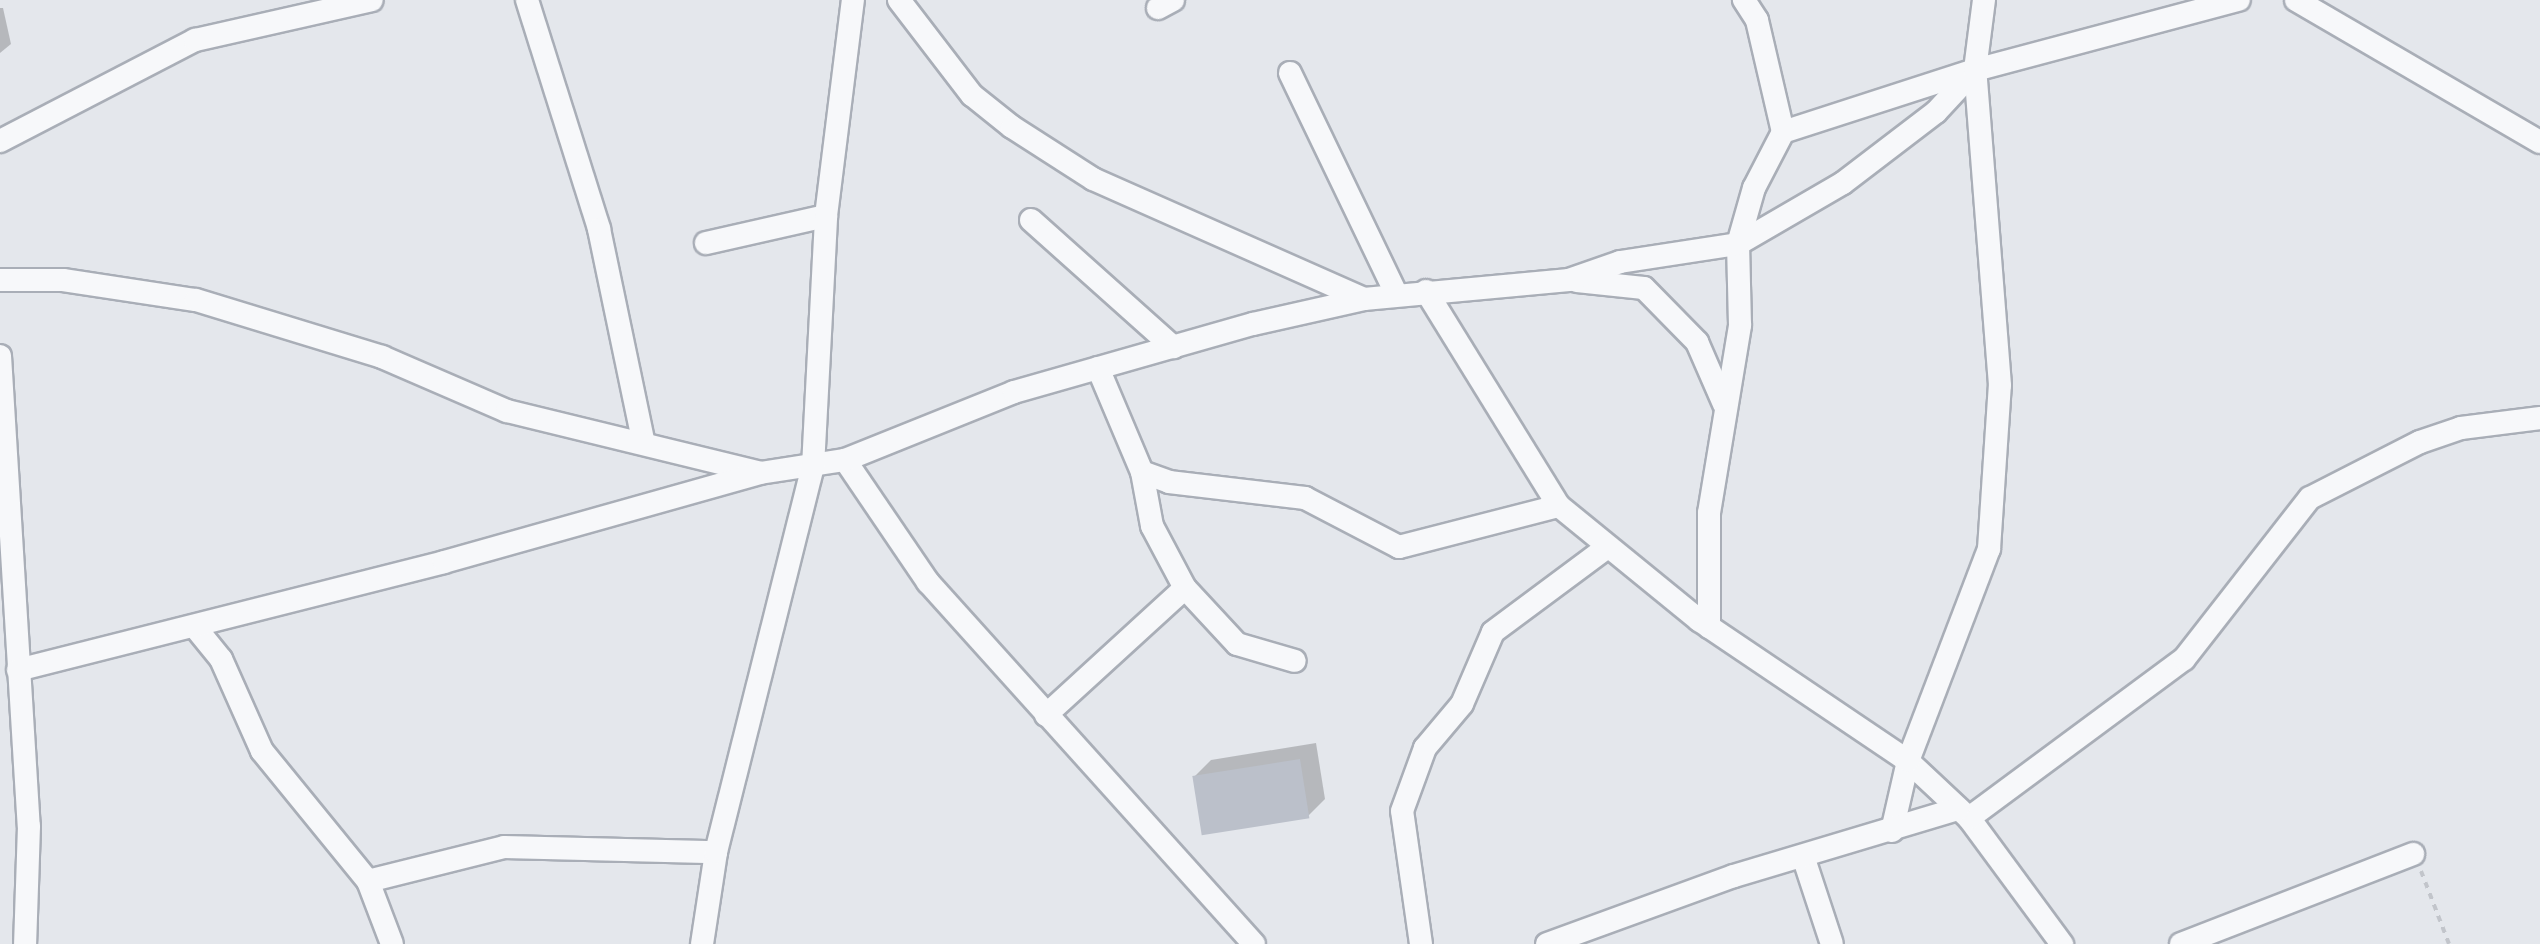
<!DOCTYPE html>
<style>
body{margin:0}
#map{position:relative;width:2540px;height:944px;overflow:hidden;background:#e4e7ec;font-family:"PT Sans",sans-serif}
div>[style]{position:absolute}
.shadow>*{inset:0;background:#0003}
.building>*{inset:0;background:#bbc0ca;transform-origin:0 0}
.path>*{height:4px;margin-top:-2px;transform-origin:0;background:repeating-linear-gradient(90deg,#c2c5cb 0 6px,transparent 0 12px)}
.roads{filter:drop-shadow(2px 0 #a9aeb7) drop-shadow(-2px 0 #a9aeb7) drop-shadow(0 2px #a9aeb7) drop-shadow(0 -2px #a9aeb7)}
.minor>*{height:22px;margin:-11px;padding:0 11px;transform-origin:11px;border-radius:11px;background:#f7f8fa}
span{translate:-50% -50%;white-space:nowrap;text-align:center;line-height:1.15;-webkit-text-stroke:7px #f4f6f9;paint-order:stroke}
</style>
<div id="map">
<div class="shadow">
<i style="clip-path:polygon(3px 8px,11px 44px,0 53px,0 8px)"></i>
<i style="clip-path:polygon(1316px 743px,1325px 799px,1308px 816px,1194px 777px,1211px 760px)"></i>
</div>
<div class="building">
<i style="left:1300px;top:759px;width:60px;height:109px;rotate:81deg"></i>
</div>
<div class="path">
<i style="left:2421px;top:871px;width:78px;rotate:69deg"></i>
</div>
<div class="roads">
<div class="minor">
<i style="left:527px;top:0;width:240px;rotate:72.5deg"></i>
<i style="left:599px;top:229px;width:215px;rotate:78.2deg"></i>
<i style="left:899px;top:0;width:120px;rotate:52.5deg"></i>
<i style="left:972px;top:95px;width:51px;rotate:38.7deg"></i>
<i style="left:1012px;top:127px;width:96px;rotate:32.7deg"></i>
<i style="left:1093px;top:179px;width:296px;rotate:23.9deg"></i>
<i style="left:2296px;top:0;width:282px;rotate:30.2deg"></i>
<i style="left:1158px;top:8px;width:17px;rotate:-28deg"></i>
<i style="left:1290px;top:73px;width:246px;rotate:64.3deg"></i>
<i style="left:1783px;top:132px;width:202px;rotate:-17.9deg"></i>
<i style="left:1975px;top:70px;width:273px;rotate:-14.9deg"></i>
<i style="left:0;top:141px;width:220px;rotate:-27.4deg"></i>
<i style="left:195px;top:40px;width:181px;rotate:-12.7deg"></i>
<i style="left:1031px;top:220px;width:191px;rotate:41.8deg"></i>
<i style="left:706px;top:243px;width:123px;rotate:-12.7deg"></i>
<i style="left:0;top:280px;width:63px"></i>
<i style="left:63px;top:280px;width:134px;rotate:8.6deg"></i>
<i style="left:196px;top:300px;width:195px;rotate:17deg"></i>
<i style="left:382px;top:357px;width:136px;rotate:23.4deg"></i>
<i style="left:507px;top:411px;width:258px;rotate:13.7deg"></i>
<i style="left:1577px;top:281px;width:67px;rotate:6deg"></i>
<i style="left:1644px;top:288px;width:76px;rotate:45.5deg"></i>
<i style="left:1697px;top:342px;width:68px;rotate:66.5deg"></i>
<i style="left:1426px;top:291px;width:253px;rotate:58.3deg"></i>
<i style="left:1559px;top:506px;width:181px;rotate:39.2deg"></i>
<i style="left:1699px;top:620px;width:252px;rotate:34deg"></i>
<i style="left:1908px;top:761px;width:83px;rotate:43.1deg"></i>
<i style="left:1969px;top:818px;width:157px;rotate:53.6deg"></i>
<i style="left:0;top:356px;width:471px;rotate:86.5deg"></i>
<i style="left:29px;top:826px;width:118px;rotate:91.9deg"></i>
<i style="left:1098px;top:368px;width:113px;rotate:67.1deg"></i>
<i style="left:1142px;top:472px;width:29px;rotate:20deg"></i>
<i style="left:1169px;top:482px;width:137px;rotate:6.7deg"></i>
<i style="left:1305px;top:498px;width:106px;rotate:27.5deg"></i>
<i style="left:1399px;top:547px;width:165px;rotate:-14.4deg"></i>
<i style="left:845px;top:460px;width:148px;rotate:55.8deg"></i>
<i style="left:928px;top:582px;width:487px;rotate:48deg"></i>
<i style="left:1142px;top:472px;width:55px;rotate:79.5deg"></i>
<i style="left:1152px;top:526px;width:70px;rotate:62deg"></i>
<i style="left:1185px;top:588px;width:76px;rotate:47.1deg"></i>
<i style="left:1237px;top:644px;width:60px;rotate:16.3deg"></i>
<i style="left:195px;top:627px;width:41px;rotate:50.9deg"></i>
<i style="left:221px;top:659px;width:101px;rotate:66deg"></i>
<i style="left:262px;top:751px;width:168px;rotate:50.8deg"></i>
<i style="left:368px;top:881px;width:67px;rotate:69.1deg"></i>
<i style="left:1709px;top:627px;width:114px;rotate:-90deg"></i>
<i style="left:1709px;top:513px;width:191px;rotate:-80.6deg"></i>
<i style="left:1740px;top:325px;width:81px;rotate:-91.4deg"></i>
<i style="left:1738px;top:244px;width:58px;rotate:-74.1deg"></i>
<i style="left:1754px;top:188px;width:63px;rotate:-62.6deg"></i>
<i style="left:1783px;top:132px;width:115px;rotate:-103.1deg"></i>
<i style="left:1757px;top:20px;width:24px;rotate:-123deg"></i>
<i style="left:18px;top:670px;width:439px;rotate:-14.2deg"></i>
<i style="left:444px;top:562px;width:328px;rotate:-15.7deg"></i>
<i style="left:760px;top:473px;width:86px;rotate:-8.7deg"></i>
<i style="left:845px;top:460px;width:182px;rotate:-21.9deg"></i>
<i style="left:1014px;top:392px;width:248px;rotate:-15.9deg"></i>
<i style="left:1253px;top:324px;width:114px;rotate:-12.7deg"></i>
<i style="left:1364px;top:299px;width:206px;rotate:-5.3deg"></i>
<i style="left:1569px;top:280px;width:54px;rotate:-19.4deg"></i>
<i style="left:1620px;top:262px;width:119px;rotate:-8.7deg"></i>
<i style="left:1738px;top:244px;width:121px;rotate:-30.2deg"></i>
<i style="left:1843px;top:183px;width:117px;rotate:-37.4deg"></i>
<i style="left:1936px;top:112px;width:57px;rotate:-47.1deg"></i>
<i style="left:1046px;top:715px;width:188px;rotate:-42.4deg"></i>
<i style="left:1969px;top:818px;width:267px;rotate:-36.5deg"></i>
<i style="left:2184px;top:659px;width:204px;rotate:-52deg"></i>
<i style="left:2310px;top:498px;width:123px;rotate:-27deg"></i>
<i style="left:2420px;top:442px;width:43px;rotate:-18.9deg"></i>
<i style="left:2461px;top:428px;width:80px;rotate:-7.2deg"></i>
<i style="left:1892px;top:831px;width:72px;rotate:-77.1deg"></i>
<i style="left:1908px;top:761px;width:227px;rotate:-69.1deg"></i>
<i style="left:1989px;top:549px;width:164px;rotate:-86.2deg"></i>
<i style="left:2000px;top:385px;width:316px;rotate:-94.5deg"></i>
<i style="left:1975px;top:70px;width:71px;rotate:-82.7deg"></i>
<i style="left:1804px;top:859px;width:89px;rotate:71.8deg"></i>
<i style="left:368px;top:881px;width:140px;rotate:-14deg"></i>
<i style="left:504px;top:847px;width:212px;rotate:1.4deg"></i>
<i style="left:702px;top:944px;width:93px;rotate:-81.3deg"></i>
<i style="left:716px;top:852px;width:397px;rotate:-75.9deg"></i>
<i style="left:813px;top:467px;width:251px;rotate:-87deg"></i>
<i style="left:826px;top:216px;width:218px;rotate:-82.9deg"></i>
<i style="left:1421px;top:944px;width:134px;rotate:-98.1deg"></i>
<i style="left:1402px;top:811px;width:67px;rotate:-69.9deg"></i>
<i style="left:1425px;top:748px;width:57px;rotate:-49.9deg"></i>
<i style="left:1462px;top:704px;width:78px;rotate:-66.7deg"></i>
<i style="left:1493px;top:632px;width:141px;rotate:-36.6deg"></i>
<i style="left:1547px;top:944px;width:199px;rotate:-20deg"></i>
<i style="left:1734px;top:876px;width:234px;rotate:-16.7deg"></i>
<i style="left:2181px;top:944px;width:249px;rotate:-21.2deg"></i>
</div>
</div>
</div>
